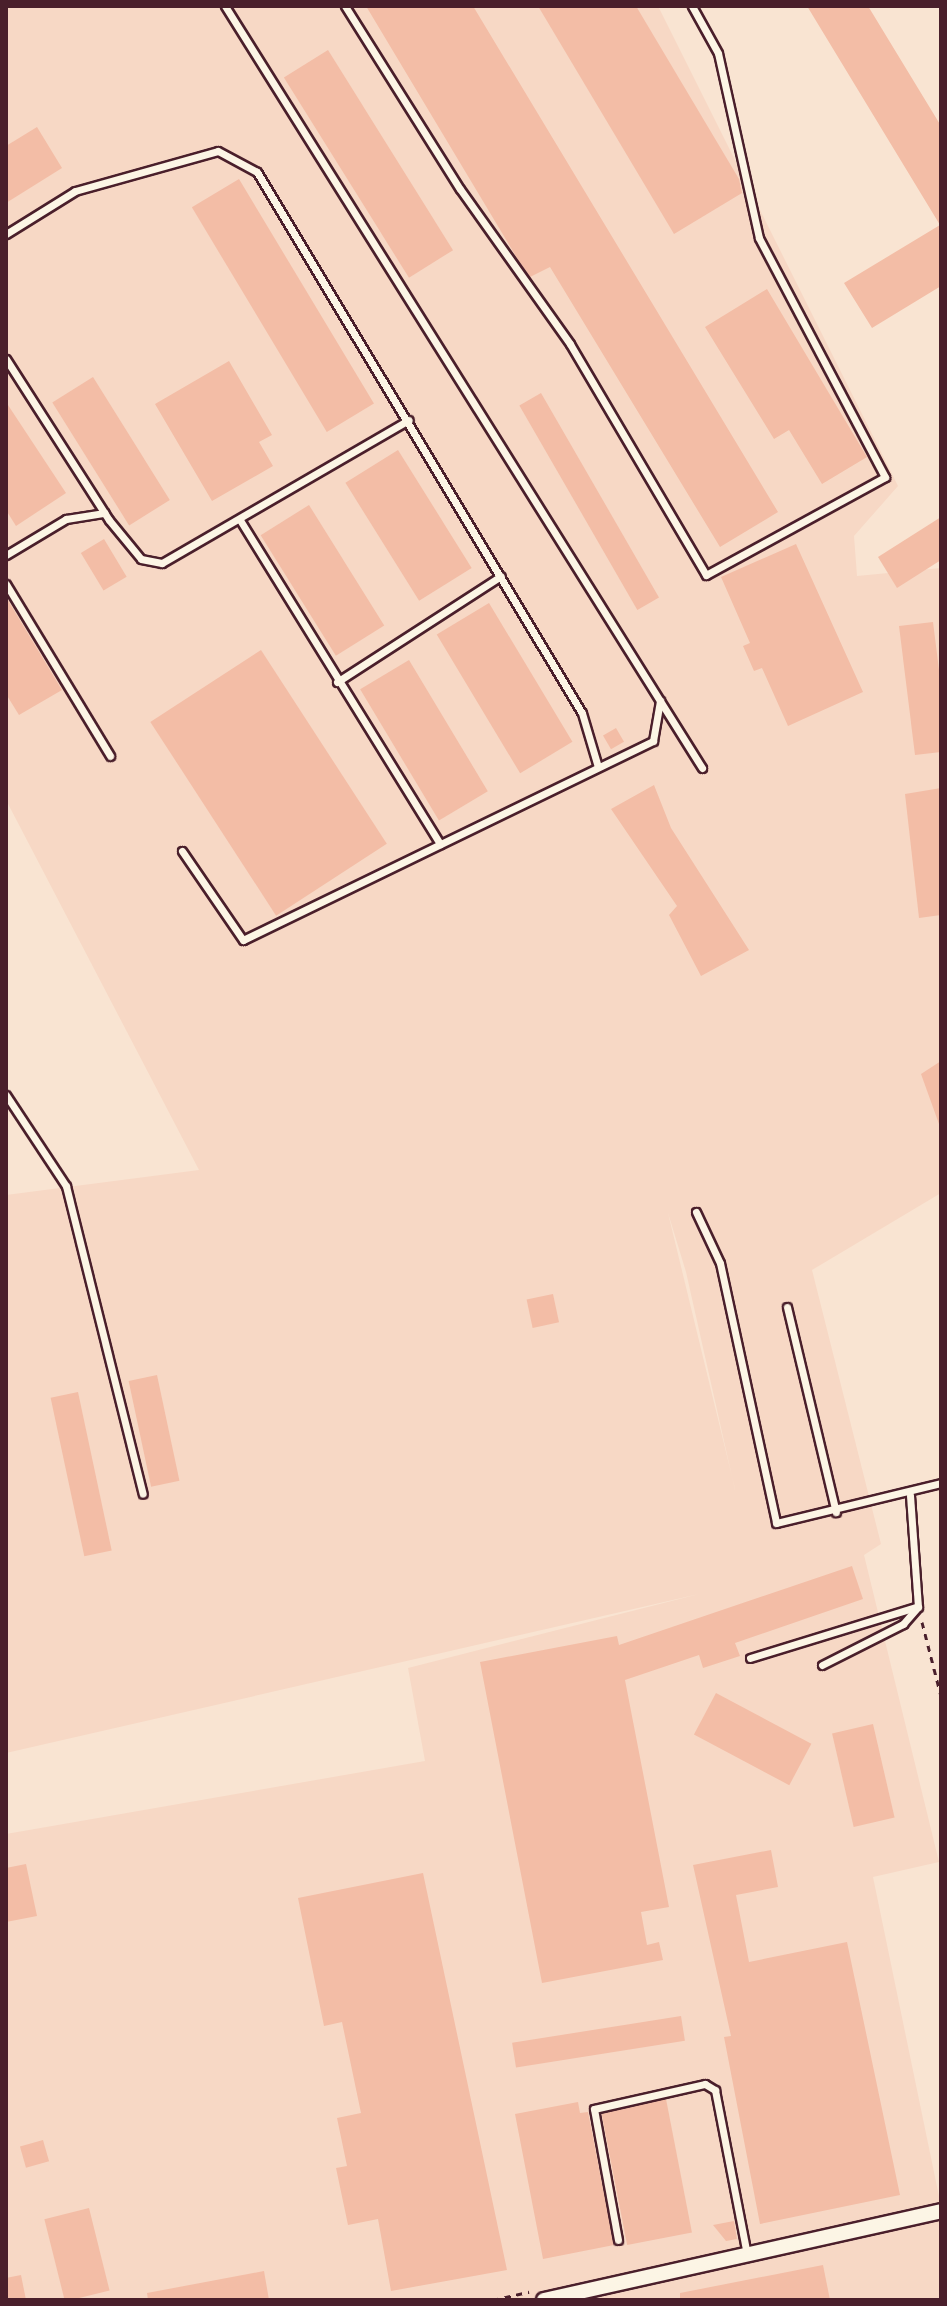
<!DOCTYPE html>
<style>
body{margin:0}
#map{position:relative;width:947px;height:2306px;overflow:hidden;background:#f9e4d2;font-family:Caveat,sans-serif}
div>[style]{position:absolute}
.built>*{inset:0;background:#f7d8c5}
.building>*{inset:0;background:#f3bda6;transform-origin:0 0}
.path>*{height:3px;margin-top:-1.5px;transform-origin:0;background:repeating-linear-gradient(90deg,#4a1f2b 0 6px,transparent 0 12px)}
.roads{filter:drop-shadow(2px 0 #4a1f2b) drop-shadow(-2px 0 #4a1f2b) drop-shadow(0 2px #4a1f2b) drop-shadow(0 -2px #4a1f2b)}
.service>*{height:7px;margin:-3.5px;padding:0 3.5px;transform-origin:3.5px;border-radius:3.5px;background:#fcf5e5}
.minor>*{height:14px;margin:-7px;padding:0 7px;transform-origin:7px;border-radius:7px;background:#fcf5e5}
span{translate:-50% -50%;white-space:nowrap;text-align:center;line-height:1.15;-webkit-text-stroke:7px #fcf5e5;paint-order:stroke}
.frame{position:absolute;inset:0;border:8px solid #4a1f2b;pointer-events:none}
</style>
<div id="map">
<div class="built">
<i style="clip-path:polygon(evenodd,6px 6px,658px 6px,898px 486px,854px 536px,857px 576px,941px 568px,941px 1193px,812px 1270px,881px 1544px,864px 1555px,939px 1862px,873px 1877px,941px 2206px,941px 2300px,6px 2300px,6px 1834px,425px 1761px,408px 1668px,699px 1594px,6px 1753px,6px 1195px,199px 1170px,6px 800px,6px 6px,668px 1213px,686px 1272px,735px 1490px,735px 1489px,668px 1213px)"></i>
</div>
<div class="building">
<i style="clip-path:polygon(366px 6px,473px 6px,778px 512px,720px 547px,550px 267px,530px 277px,517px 258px)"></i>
<i style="clip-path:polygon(538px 6px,636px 6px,739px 179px,742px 193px,674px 234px)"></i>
<i style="clip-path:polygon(807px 6px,868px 6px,941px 126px,941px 286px,872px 328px,844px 283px,940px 225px)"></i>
<i style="left:328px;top:50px;width:236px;height:52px;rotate:58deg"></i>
<i style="clip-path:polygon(37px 127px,62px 168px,6px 203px,6px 146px)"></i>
<i style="left:239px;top:179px;width:262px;height:55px;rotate:59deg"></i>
<i style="clip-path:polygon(767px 289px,867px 457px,822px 484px,789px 430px,774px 439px,705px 327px)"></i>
<i style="clip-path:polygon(229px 361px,272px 435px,259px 442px,273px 466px,212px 501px,155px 404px)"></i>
<i style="left:93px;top:377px;width:145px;height:48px;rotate:58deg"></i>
<i style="left:541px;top:393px;width:236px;height:25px;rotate:60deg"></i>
<i style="clip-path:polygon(6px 402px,66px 493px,16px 526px,6px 510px)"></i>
<i style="left:398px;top:450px;width:139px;height:62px;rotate:58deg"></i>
<i style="left:309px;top:505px;width:142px;height:57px;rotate:58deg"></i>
<i style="clip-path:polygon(941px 517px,941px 560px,897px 588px,878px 557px)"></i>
<i style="left:104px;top:539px;width:44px;height:27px;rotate:59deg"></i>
<i style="clip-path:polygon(796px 544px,863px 692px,788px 726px,762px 668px,754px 671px,743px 646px,750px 643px,721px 577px)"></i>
<i style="clip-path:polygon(6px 597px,62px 690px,19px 715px,6px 694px)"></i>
<i style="left:489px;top:603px;width:162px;height:61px;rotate:59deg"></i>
<i style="clip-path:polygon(933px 622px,941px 686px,941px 752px,915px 755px,899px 626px)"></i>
<i style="left:261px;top:650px;width:231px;height:132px;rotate:57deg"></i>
<i style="left:409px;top:660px;width:153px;height:57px;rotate:59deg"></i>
<i style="left:616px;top:728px;width:16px;height:15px;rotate:60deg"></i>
<i style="clip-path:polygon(654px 785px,671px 828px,749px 950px,701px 976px,669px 915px,677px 906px,611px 809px)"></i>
<i style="clip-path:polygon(941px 788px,941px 915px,919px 918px,905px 794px)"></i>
<i style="clip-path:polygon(941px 1061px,941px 1124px,939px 1124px,921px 1074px)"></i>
<i style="left:553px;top:1294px;width:29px;height:27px;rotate:78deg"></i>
<i style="left:157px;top:1375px;width:108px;height:29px;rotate:78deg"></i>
<i style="left:78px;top:1392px;width:162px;height:28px;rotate:78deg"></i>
<i style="clip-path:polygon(852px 1566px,863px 1599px,735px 1643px,740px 1656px,703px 1668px,699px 1655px,625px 1680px,669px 1907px,641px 1912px,647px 1945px,659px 1942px,663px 1960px,542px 1983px,480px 1662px,617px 1636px,619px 1645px)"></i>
<i style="left:716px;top:1693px;width:108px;height:47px;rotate:28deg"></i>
<i style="left:873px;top:1724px;width:96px;height:42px;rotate:77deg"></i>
<i style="clip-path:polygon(771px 1850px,778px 1887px,736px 1895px,749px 1962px,847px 1942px,900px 2195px,760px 2224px,724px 2037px,731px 2036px,693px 1865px)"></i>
<i style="clip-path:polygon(26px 1864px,37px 1916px,6px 1922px,6px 1868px)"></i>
<i style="clip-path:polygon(423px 1873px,507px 2270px,391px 2291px,378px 2219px,348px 2225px,336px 2168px,347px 2166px,337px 2118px,361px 2113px,342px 2022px,324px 2026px,298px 1898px)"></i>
<i style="left:681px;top:2016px;width:25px;height:171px;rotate:81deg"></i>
<i style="left:666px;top:2099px;width:136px;height:66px;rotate:79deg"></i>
<i style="clip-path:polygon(578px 2102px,580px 2113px,588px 2112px,614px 2245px,543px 2259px,515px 2114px)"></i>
<i style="left:43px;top:2140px;width:22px;height:24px;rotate:74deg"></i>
<i style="left:89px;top:2208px;width:85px;height:46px;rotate:76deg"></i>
<i style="clip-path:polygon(734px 2221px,737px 2239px,726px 2241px,713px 2225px)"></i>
<i style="clip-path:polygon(823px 2265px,830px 2300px,680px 2300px,680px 2293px)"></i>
<i style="clip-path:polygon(264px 2271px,269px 2300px,148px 2300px,147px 2293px)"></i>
<i style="clip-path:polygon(21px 2275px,26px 2300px,6px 2300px,6px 2278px)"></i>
</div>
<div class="path">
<i style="left:922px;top:1622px;width:76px;rotate:75.6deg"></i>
<i style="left:493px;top:2300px;width:37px;rotate:-13deg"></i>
</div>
<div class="roads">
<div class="service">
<i style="left:225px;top:6px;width:899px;rotate:57.95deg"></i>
<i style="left:345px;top:6px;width:216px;rotate:57.9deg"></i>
<i style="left:460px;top:189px;width:190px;rotate:54.6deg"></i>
<i style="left:570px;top:344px;width:268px;rotate:59.5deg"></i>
<i style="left:706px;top:575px;width:204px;rotate:-28.7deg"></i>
<i style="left:885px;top:477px;width:270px;rotate:-117.8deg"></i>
<i style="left:759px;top:238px;width:189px;rotate:-102.5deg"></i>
<i style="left:718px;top:53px;width:54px;rotate:-119deg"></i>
<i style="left:6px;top:234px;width:81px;rotate:-31.9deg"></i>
<i style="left:75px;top:191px;width:148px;rotate:-15.6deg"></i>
<i style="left:218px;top:151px;width:44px;rotate:28.3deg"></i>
<i style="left:257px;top:172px;width:631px;rotate:59.01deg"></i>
<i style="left:582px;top:713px;width:56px;rotate:73.5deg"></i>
<i style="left:6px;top:359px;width:191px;rotate:57.4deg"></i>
<i style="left:109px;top:520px;width:50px;rotate:50.6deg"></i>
<i style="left:141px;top:559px;width:21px;rotate:11deg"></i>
<i style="left:162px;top:563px;width:285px;rotate:-30.1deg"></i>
<i style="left:240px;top:520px;width:381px;rotate:58.3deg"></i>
<i style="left:6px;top:555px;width:70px;rotate:-31deg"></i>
<i style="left:66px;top:519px;width:39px;rotate:-9deg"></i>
<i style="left:6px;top:584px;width:201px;rotate:58.8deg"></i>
<i style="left:337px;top:682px;width:195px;rotate:-32.9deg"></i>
<i style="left:182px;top:851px;width:108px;rotate:55.6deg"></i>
<i style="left:243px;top:940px;width:456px;rotate:-25.9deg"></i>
<i style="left:653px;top:741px;width:41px;rotate:-80.1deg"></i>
<i style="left:6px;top:1095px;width:109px;rotate:56.6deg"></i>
<i style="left:66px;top:1186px;width:317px;rotate:76deg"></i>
<i style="left:696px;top:1212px;width:56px;rotate:64.8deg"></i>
<i style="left:720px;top:1263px;width:266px;rotate:77.8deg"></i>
<i style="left:776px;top:1523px;width:170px;rotate:-13.6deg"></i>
<i style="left:787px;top:1307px;width:211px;rotate:76.6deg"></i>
<i style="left:750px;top:1658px;width:174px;rotate:-17.1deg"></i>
<i style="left:822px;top:1665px;width:91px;rotate:-26.8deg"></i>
<i style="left:903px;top:1624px;width:23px;rotate:-49deg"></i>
<i style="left:918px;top:1607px;width:112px;rotate:-94.1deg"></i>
<i style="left:618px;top:2240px;width:133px;rotate:-100.4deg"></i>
<i style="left:594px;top:2109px;width:114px;rotate:-12.7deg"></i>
<i style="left:705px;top:2084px;width:12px;rotate:31deg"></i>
<i style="left:715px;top:2090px;width:167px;rotate:79deg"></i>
</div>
<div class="minor">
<i style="left:544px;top:2300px;width:407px;rotate:-12.6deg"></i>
</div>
</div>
<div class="frame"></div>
</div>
